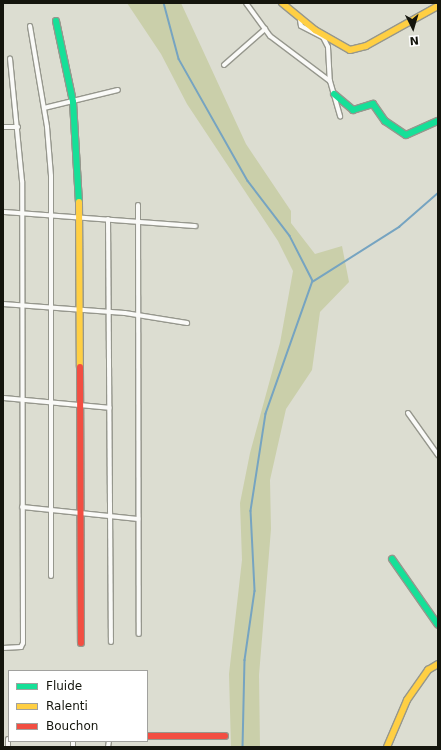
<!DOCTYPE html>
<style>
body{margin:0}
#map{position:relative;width:441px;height:750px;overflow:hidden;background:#dcddd1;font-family:"DejaVu Sans",sans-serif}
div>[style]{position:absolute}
.green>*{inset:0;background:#cacfaa}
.stream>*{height:1.5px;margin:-0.75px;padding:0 0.75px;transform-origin:0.75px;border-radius:0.75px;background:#76a4c1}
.roads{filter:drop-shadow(1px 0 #96978d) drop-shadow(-1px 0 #96978d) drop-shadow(0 1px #96978d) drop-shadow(0 -1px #96978d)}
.street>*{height:4px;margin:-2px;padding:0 2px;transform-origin:2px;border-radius:2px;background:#fafaf8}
.fast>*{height:6px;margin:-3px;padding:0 3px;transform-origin:3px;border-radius:3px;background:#16e098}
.slow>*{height:6px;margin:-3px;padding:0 3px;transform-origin:3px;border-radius:3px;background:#ffcf43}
.jam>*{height:6px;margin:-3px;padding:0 3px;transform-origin:3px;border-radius:3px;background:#f24e42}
span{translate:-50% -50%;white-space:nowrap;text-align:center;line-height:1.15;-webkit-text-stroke:3.5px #fff;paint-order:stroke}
.frame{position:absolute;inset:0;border:4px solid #14150d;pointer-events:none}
.legend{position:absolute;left:8px;top:670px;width:140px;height:72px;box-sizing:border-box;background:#fff;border:1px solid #a1a19e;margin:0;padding:5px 7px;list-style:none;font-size:12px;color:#14150d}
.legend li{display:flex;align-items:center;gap:8px;height:20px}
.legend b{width:20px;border:1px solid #a1a19e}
.north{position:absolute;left:393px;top:8px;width:40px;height:40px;-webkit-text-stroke:3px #fff;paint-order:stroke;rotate:175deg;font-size:11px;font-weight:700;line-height:16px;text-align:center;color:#14150d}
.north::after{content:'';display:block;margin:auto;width:14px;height:18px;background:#14150d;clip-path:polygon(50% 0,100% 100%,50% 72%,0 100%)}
</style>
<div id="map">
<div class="green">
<i style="clip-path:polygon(127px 3px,181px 3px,246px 144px,291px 211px,291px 223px,315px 254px,342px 246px,349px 282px,320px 312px,312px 370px,286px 409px,270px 480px,271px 529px,259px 675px,260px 747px,231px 747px,229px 674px,242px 560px,240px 503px,250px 453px,280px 343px,293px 271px,278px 241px,187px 104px,161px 54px)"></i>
</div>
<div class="stream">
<i style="left:164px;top:3px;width:58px;rotate:75deg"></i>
<i style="left:179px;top:59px;width:140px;rotate:60.5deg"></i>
<i style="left:248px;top:181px;width:69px;rotate:52.6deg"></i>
<i style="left:290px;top:236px;width:51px;rotate:62.9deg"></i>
<i style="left:313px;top:281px;width:141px;rotate:109.5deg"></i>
<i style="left:266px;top:414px;width:98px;rotate:98.8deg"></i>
<i style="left:251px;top:511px;width:80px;rotate:87.1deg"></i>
<i style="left:255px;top:591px;width:70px;rotate:98.2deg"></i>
<i style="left:245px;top:660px;width:87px;rotate:91.3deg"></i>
<i style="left:314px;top:281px;width:101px;rotate:-32.4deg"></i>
<i style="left:399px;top:227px;width:52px;rotate:-41.1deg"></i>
</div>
<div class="roads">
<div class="street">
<i style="left:246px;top:3px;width:41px;rotate:54deg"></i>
<i style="left:270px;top:36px;width:75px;rotate:36.9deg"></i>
<i style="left:300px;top:20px;width:6px;rotate:81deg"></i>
<i style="left:301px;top:26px;width:25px;rotate:27deg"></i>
<i style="left:323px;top:37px;width:11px;rotate:63deg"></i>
<i style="left:328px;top:47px;width:34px;rotate:87deg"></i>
<i style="left:330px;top:81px;width:37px;rotate:74deg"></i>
<i style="left:30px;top:26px;width:102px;rotate:80.4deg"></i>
<i style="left:47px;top:127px;width:49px;rotate:85.3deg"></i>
<i style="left:51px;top:176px;width:400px;rotate:90deg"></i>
<i style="left:224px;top:65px;width:55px;rotate:-41.3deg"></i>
<i style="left:44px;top:108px;width:76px;rotate:-13.7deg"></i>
<i style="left:3px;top:127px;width:15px"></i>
<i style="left:138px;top:205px;width:429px;rotate:89.9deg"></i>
<i style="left:3px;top:212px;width:193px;rotate:4.2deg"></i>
<i style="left:108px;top:219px;width:423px;rotate:89.6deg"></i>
<i style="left:3px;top:304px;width:122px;rotate:4.2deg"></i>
<i style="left:125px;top:313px;width:63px;rotate:9.2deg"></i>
<i style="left:3px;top:398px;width:107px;rotate:5.3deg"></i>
<i style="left:408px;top:413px;width:52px;rotate:54.5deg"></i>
<i style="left:22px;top:507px;width:117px;rotate:5.9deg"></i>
<i style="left:3px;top:648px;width:18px;rotate:-3deg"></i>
<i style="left:21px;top:647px;width:4px;rotate:-63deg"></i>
<i style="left:23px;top:643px;width:462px;rotate:-90.1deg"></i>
<i style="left:22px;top:181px;width:123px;rotate:-95.6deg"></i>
<i style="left:8px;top:747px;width:8px;rotate:-90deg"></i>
<i style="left:73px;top:747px;width:6px;rotate:-90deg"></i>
<i style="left:108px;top:747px;width:6px;rotate:-81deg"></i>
</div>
<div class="fast">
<i style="left:56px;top:21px;width:83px;rotate:78.1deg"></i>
<i style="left:73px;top:102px;width:100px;rotate:86.6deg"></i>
<i style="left:334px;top:94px;width:25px;rotate:40deg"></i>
<i style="left:353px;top:110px;width:21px;rotate:-17deg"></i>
<i style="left:373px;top:104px;width:21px;rotate:55deg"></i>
<i style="left:385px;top:121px;width:25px;rotate:34deg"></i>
<i style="left:406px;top:135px;width:35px;rotate:-24deg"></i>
<i style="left:392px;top:559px;width:80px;rotate:55.1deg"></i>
</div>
<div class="slow">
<i style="left:282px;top:3px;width:43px;rotate:39.3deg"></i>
<i style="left:315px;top:30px;width:40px;rotate:29.7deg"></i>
<i style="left:350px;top:50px;width:16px;rotate:-14deg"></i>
<i style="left:366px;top:46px;width:82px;rotate:-29.1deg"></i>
<i style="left:79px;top:202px;width:165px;rotate:89.7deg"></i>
<i style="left:387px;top:747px;width:51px;rotate:-66.9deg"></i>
<i style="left:407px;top:700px;width:37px;rotate:-55deg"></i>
<i style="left:428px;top:670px;width:12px;rotate:-31deg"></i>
</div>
<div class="jam">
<i style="left:80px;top:367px;width:276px;rotate:89.8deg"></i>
<i style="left:147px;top:736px;width:78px"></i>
</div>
</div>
<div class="frame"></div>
<ul class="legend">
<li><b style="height:5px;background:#16e098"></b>Fluide</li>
<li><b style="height:5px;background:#ffcf43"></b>Ralenti</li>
<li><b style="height:5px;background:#f24e42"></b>Bouchon</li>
</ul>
<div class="north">N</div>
</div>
